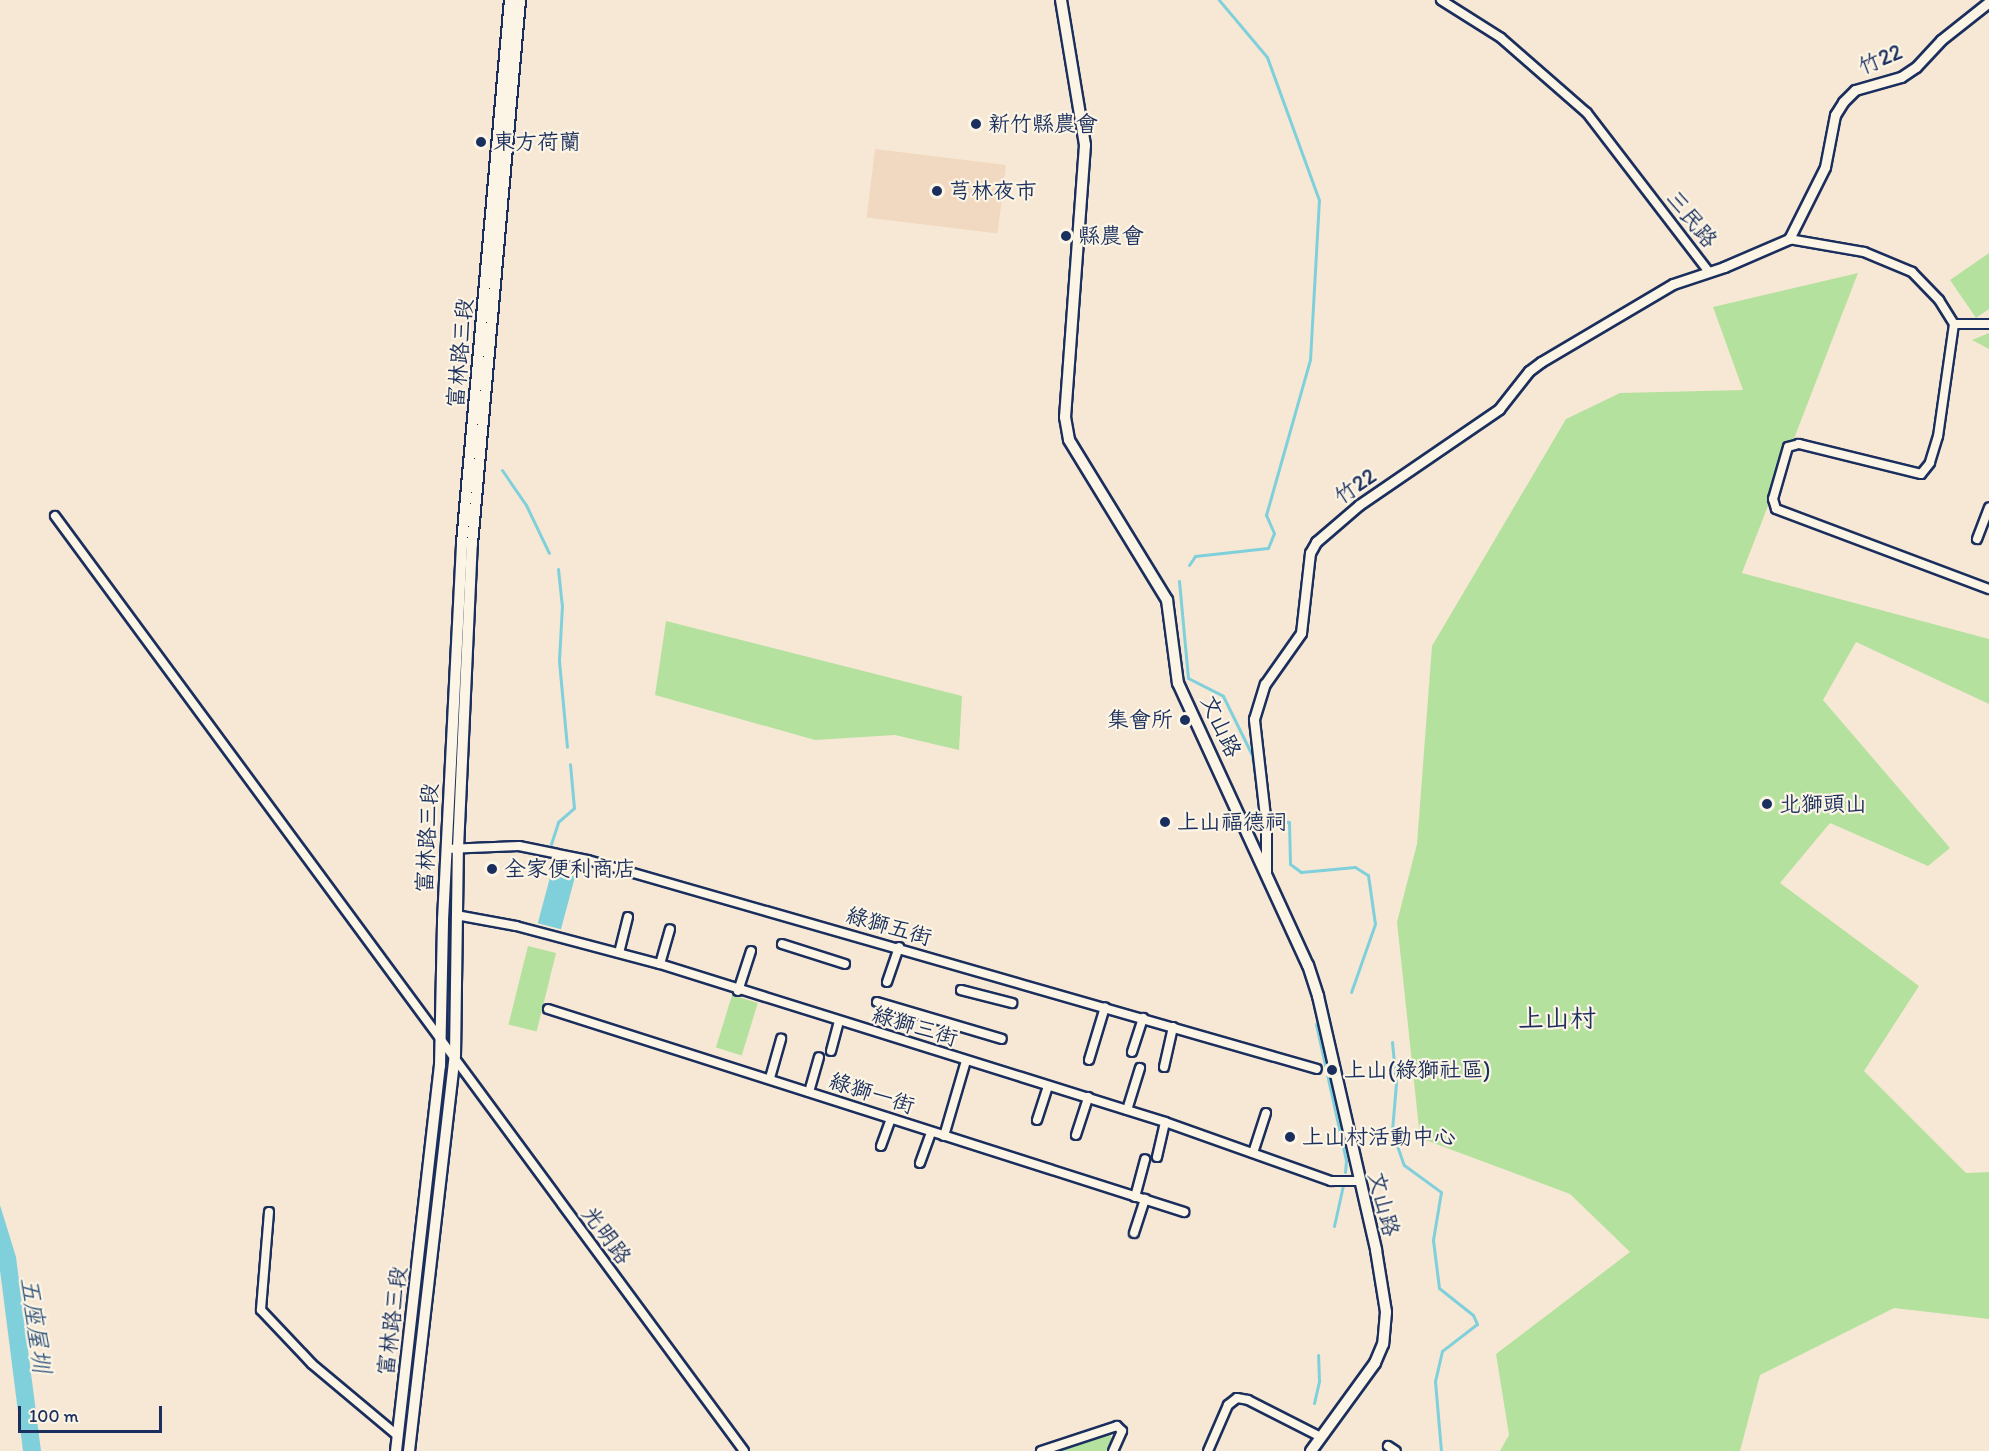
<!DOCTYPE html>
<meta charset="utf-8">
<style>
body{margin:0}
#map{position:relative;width:1989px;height:1451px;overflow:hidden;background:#f7e8d5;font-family:Itim,"LXGW WenKai TC",sans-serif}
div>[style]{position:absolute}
.built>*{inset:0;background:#f1d8c1;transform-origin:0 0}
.green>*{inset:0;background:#b5e19f;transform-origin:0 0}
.water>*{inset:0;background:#80d0db;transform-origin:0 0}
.stream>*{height:3px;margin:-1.5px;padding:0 1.5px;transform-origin:1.5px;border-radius:1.5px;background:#80d0db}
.roads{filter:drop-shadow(2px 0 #1b2f5e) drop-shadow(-2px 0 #1b2f5e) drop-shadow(0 2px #1b2f5e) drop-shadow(0 -2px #1b2f5e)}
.minor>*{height:8px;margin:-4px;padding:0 4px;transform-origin:4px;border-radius:4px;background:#fcf5e5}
.tertiary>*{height:9px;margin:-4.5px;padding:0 4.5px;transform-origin:4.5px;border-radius:4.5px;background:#fcf5e5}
.secondary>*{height:10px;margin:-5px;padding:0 5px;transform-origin:5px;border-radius:5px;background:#fcf5e5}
.dots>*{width:16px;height:16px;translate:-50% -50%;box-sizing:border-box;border:3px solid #fcf5e5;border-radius:50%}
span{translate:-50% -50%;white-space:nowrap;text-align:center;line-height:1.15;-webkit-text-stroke:4.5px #fcf5e5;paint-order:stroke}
.street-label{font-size:22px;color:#1b2f5e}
.poi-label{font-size:22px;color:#1b2f5e}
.left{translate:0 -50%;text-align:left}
.right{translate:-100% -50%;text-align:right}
.water-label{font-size:24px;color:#34577d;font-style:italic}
.quarter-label{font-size:26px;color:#1b2f5e}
.scale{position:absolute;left:18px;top:1406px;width:144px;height:27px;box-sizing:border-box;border:3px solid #1b2f5e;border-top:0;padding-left:8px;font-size:18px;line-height:21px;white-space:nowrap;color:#1b2f5e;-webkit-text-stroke:4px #fcf5e5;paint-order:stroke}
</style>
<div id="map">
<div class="built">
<i style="left:875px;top:149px;width:132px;height:69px;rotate:7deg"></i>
</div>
<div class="green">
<i style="clip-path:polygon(1989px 253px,1989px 309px,1976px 318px,1950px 280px)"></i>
<i style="clip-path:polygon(1858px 273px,1742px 573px,1989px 639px,1989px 704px,1856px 642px,1823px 700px,1950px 848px,1928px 866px,1830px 823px,1780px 883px,1919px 986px,1864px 1071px,1966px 1173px,1989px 1172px,1989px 1319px,1894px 1308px,1760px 1375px,1740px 1451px,1500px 1451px,1509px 1435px,1496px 1354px,1630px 1252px,1570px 1194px,1420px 1138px,1397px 922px,1417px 844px,1432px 646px,1566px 419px,1620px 393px,1743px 390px,1713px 307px)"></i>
<i style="clip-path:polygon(1989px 333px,1989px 349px,1972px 340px)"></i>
<i style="clip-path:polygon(666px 621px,962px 696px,959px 750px,895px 735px,815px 740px,655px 695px)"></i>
<i style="left:528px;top:946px;width:29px;height:81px;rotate:14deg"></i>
<i style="left:732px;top:995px;width:27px;height:55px;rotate:17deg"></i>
<i style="clip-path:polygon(1104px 1433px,1110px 1434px,1112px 1440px,1106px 1451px,1055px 1451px)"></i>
</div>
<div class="water">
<i style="left:552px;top:870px;width:24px;height:55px;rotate:15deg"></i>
<i style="clip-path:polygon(0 1205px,16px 1257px,41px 1451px,23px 1451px,0 1270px)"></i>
</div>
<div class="stream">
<i style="left:502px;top:470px;width:42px;rotate:55.6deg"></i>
<i style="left:526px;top:505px;width:53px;rotate:64.4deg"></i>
<i style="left:1189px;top:565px;width:11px;rotate:-56deg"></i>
<i style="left:1195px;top:556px;width:73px;rotate:-6.3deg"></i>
<i style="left:1268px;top:548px;width:16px;rotate:-68deg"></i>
<i style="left:1274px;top:533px;width:20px;rotate:-114deg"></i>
<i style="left:1266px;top:515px;width:161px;rotate:-74.2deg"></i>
<i style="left:1310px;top:360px;width:160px;rotate:-86.8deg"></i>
<i style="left:1319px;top:200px;width:152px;rotate:-110deg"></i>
<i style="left:1267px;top:57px;width:75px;rotate:-130.1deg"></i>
<i style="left:558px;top:569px;width:36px;rotate:84deg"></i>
<i style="left:562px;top:605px;width:56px;rotate:93.1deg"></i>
<i style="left:559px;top:661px;width:86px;rotate:84.7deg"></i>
<i style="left:1179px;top:581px;width:97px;rotate:84.7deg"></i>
<i style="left:1188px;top:678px;width:39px;rotate:27deg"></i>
<i style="left:1223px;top:696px;width:66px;rotate:63.8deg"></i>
<i style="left:1252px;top:755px;width:55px;rotate:81.6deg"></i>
<i style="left:1274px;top:820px;width:15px;rotate:8deg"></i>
<i style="left:1289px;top:822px;width:42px;rotate:88.6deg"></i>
<i style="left:1290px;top:864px;width:14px;rotate:36deg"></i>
<i style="left:1301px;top:872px;width:54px;rotate:-5.3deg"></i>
<i style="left:1355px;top:867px;width:15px;rotate:32deg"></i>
<i style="left:1368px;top:875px;width:49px;rotate:81.9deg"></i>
<i style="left:1375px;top:924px;width:72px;rotate:109.4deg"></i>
<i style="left:551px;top:844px;width:23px;rotate:-72deg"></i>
<i style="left:558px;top:822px;width:21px;rotate:-41deg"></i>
<i style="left:574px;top:808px;width:44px;rotate:-95.2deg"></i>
<i style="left:1316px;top:1024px;width:140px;rotate:77.6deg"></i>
<i style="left:1346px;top:1161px;width:11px;rotate:95deg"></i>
<i style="left:1392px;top:1042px;width:41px;rotate:84.4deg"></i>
<i style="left:1396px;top:1083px;width:48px;rotate:94.8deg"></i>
<i style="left:1392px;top:1131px;width:36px;rotate:71deg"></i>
<i style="left:1404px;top:1165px;width:46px;rotate:36.1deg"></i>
<i style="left:1441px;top:1192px;width:49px;rotate:99.5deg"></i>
<i style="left:1433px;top:1240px;width:48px;rotate:82.9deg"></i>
<i style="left:1439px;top:1288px;width:43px;rotate:38.5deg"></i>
<i style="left:1473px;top:1315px;width:10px;rotate:66deg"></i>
<i style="left:1477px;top:1324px;width:44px;rotate:142.4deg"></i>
<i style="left:1442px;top:1351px;width:31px;rotate:103deg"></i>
<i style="left:1435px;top:1381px;width:70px;rotate:85.1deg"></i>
<i style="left:1334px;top:1226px;width:42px;rotate:-77.6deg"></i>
<i style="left:1314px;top:1403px;width:23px;rotate:-77deg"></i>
<i style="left:1319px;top:1381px;width:26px;rotate:-92deg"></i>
</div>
<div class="roads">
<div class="minor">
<i style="left:1441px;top:0;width:71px;rotate:32.3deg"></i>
<i style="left:1501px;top:38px;width:114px;rotate:41.1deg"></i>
<i style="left:1587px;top:113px;width:200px;rotate:52.5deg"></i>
<i style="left:1789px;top:239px;width:76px;rotate:9.8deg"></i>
<i style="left:1864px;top:252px;width:52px;rotate:22.6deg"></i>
<i style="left:1912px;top:272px;width:39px;rotate:46deg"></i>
<i style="left:1939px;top:300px;width:28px;rotate:58deg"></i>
<i style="left:1954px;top:324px;width:113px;rotate:98.1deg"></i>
<i style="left:1938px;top:436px;width:28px;rotate:107deg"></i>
<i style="left:1930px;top:463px;width:14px;rotate:129deg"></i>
<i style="left:1921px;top:474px;width:126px;rotate:-166.2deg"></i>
<i style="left:1799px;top:444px;width:11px;rotate:165deg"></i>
<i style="left:1788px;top:447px;width:54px;rotate:106.1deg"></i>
<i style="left:1773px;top:499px;width:10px;rotate:73deg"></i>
<i style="left:1776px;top:509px;width:228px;rotate:20.6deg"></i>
<i style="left:1954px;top:324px;width:35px"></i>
<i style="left:55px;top:516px;width:1161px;rotate:53.61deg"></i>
<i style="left:1977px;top:539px;width:34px;rotate:-69deg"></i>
<i style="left:446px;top:849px;width:73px;rotate:-2.4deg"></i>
<i style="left:519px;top:846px;width:70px;rotate:11.5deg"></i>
<i style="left:588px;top:860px;width:758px;rotate:16deg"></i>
<i style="left:456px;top:915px;width:61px;rotate:10.4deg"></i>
<i style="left:516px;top:926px;width:149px;rotate:14.8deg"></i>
<i style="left:660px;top:964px;width:529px;rotate:17.37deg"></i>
<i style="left:1165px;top:1122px;width:176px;rotate:19.6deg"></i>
<i style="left:1331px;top:1181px;width:27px"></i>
<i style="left:782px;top:944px;width:66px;rotate:17.6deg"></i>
<i style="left:619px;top:953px;width:37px;rotate:-76deg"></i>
<i style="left:660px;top:964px;width:36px;rotate:-74deg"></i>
<i style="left:887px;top:982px;width:37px;rotate:-71deg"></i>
<i style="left:961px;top:990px;width:53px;rotate:14.3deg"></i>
<i style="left:738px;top:991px;width:42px;rotate:-72deg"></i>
<i style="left:877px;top:1002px;width:130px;rotate:16.5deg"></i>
<i style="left:548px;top:1009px;width:668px;rotate:17.7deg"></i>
<i style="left:831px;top:1051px;width:31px;rotate:-75deg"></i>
<i style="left:1132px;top:1052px;width:36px;rotate:-72deg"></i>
<i style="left:1089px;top:1060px;width:55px;rotate:-73.2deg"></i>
<i style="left:1164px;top:1067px;width:41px;rotate:-77.3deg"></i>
<i style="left:770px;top:1078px;width:41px;rotate:-74.2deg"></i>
<i style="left:809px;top:1092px;width:36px;rotate:-74deg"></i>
<i style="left:1127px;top:1110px;width:44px;rotate:-72.8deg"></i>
<i style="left:1037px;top:1120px;width:36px;rotate:-72deg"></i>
<i style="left:1076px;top:1135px;width:40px;rotate:-72deg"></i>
<i style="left:944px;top:1136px;width:78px;rotate:-73.7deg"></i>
<i style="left:881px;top:1146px;width:29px;rotate:-70deg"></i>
<i style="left:1253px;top:1153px;width:42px;rotate:-72deg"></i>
<i style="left:1157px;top:1157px;width:36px;rotate:-77deg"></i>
<i style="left:920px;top:1163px;width:33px;rotate:-70deg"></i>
<i style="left:1135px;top:1197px;width:39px;rotate:-75deg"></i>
<i style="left:269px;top:1212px;width:98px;rotate:94.7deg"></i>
<i style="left:261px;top:1310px;width:74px;rotate:46.6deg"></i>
<i style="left:312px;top:1364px;width:112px;rotate:39.9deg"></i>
<i style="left:1134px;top:1233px;width:36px;rotate:-72deg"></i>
<i style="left:1388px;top:1446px;width:9px;rotate:32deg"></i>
<i style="left:1041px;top:1451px;width:80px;rotate:-18.2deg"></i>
<i style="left:1117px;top:1426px;width:7px;rotate:45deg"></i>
<i style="left:1122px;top:1431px;width:22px;rotate:114deg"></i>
<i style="left:1208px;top:1451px;width:50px;rotate:-66.5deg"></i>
<i style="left:1228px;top:1405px;width:11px;rotate:-38deg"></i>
<i style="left:1237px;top:1398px;width:11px;rotate:10deg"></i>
<i style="left:1248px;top:1400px;width:80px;rotate:26.9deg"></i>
</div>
<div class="tertiary">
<i style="left:1266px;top:872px;width:47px;rotate:-90deg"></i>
<i style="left:1266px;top:825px;width:107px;rotate:-96.5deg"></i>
<i style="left:1254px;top:719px;width:37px;rotate:-73deg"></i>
<i style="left:1265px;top:684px;width:62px;rotate:-54.8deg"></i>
<i style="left:1301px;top:633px;width:81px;rotate:-83.6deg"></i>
<i style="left:1310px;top:553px;width:13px;rotate:-61deg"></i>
<i style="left:1316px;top:542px;width:57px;rotate:-40.7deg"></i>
<i style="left:1359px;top:505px;width:170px;rotate:-34.4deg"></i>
<i style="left:1499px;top:409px;width:48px;rotate:-51.7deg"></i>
<i style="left:1529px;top:371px;width:15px;rotate:-37deg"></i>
<i style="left:1541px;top:362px;width:153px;rotate:-30.6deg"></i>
<i style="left:1673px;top:284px;width:54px;rotate:-18.4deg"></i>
<i style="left:1724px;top:267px;width:71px;rotate:-23.3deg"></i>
<i style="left:1789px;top:239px;width:80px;rotate:-63.4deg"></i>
<i style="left:1825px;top:167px;width:53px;rotate:-79.1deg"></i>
<i style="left:1835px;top:115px;width:15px;rotate:-58deg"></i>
<i style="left:1843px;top:102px;width:17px;rotate:-45deg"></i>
<i style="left:1855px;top:90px;width:48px;rotate:-15.8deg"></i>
<i style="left:1901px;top:77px;width:18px;rotate:-34deg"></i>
<i style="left:1916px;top:67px;width:37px;rotate:-47deg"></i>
<i style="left:1941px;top:40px;width:61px;rotate:-38.4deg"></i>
</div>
<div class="secondary">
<i style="left:1061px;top:0;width:147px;rotate:80.6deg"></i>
<i style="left:1085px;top:145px;width:273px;rotate:94.2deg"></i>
<i style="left:1065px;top:417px;width:23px;rotate:80deg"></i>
<i style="left:1069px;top:440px;width:188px;rotate:58.5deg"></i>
<i style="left:1167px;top:600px;width:84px;rotate:82.5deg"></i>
<i style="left:1178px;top:683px;width:311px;rotate:65.3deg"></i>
<i style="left:1308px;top:965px;width:33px;rotate:72deg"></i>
<i style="left:1318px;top:996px;width:261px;rotate:77.1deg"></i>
<i style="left:1376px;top:1250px;width:63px;rotate:80.8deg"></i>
<i style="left:1386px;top:1312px;width:32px;rotate:95deg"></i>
<i style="left:1383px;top:1344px;width:21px;rotate:113deg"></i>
<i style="left:1375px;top:1363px;width:109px;rotate:126deg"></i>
<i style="left:396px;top:1451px;width:388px;rotate:-83.5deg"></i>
<i style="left:440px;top:1066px;width:146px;rotate:-88.8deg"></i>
<i style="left:443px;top:920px;width:377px;rotate:-87.1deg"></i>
<i style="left:462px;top:543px;width:545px;rotate:-84.95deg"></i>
<i style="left:409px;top:1451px;width:398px;rotate:-83.4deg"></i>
<i style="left:455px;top:1056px;width:208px;rotate:-89.2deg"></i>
<i style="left:458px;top:848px;width:304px;rotate:-87.4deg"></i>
<i style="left:472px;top:544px;width:546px;rotate:-84.96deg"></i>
</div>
</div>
<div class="dots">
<i style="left:976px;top:124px;background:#1b2f5e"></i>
<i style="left:481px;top:142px;background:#1b2f5e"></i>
<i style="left:937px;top:191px;background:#1b2f5e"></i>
<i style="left:1066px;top:236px;background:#1b2f5e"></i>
<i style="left:1185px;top:720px;background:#1b2f5e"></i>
<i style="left:1767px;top:804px;background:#1b2f5e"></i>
<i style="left:1165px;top:822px;background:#1b2f5e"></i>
<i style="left:492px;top:869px;background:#1b2f5e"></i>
<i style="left:1332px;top:1070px;background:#1b2f5e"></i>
<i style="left:1290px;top:1137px;background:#1b2f5e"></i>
</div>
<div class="street-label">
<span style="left:1880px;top:59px;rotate:-22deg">竹22</span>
<span style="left:1692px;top:219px;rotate:51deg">三民路</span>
<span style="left:460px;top:353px;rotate:-85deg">富林路三段</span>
<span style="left:1355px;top:486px;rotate:-34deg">竹22</span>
<span style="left:1221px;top:726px;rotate:65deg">文山路</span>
<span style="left:427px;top:838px;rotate:-87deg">富林路三段</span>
<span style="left:889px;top:926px;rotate:16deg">綠獅五街</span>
<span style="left:915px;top:1026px;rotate:17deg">綠獅三街</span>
<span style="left:872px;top:1093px;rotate:18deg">綠獅一街</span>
<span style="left:1384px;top:1204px;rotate:76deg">文山路</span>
<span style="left:607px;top:1235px;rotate:54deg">光明路</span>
<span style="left:392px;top:1321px;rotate:-83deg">富林路三段</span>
</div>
<div class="poi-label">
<span class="left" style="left:988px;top:124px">新竹縣農會</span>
<span class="left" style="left:493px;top:142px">東方荷蘭</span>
<span class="left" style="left:949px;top:191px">芎林夜市</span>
<span class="left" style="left:1078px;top:236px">縣農會</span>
<span class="right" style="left:1173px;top:720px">集會所</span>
<span class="left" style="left:1779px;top:804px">北獅頭山</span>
<span class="left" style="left:1177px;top:822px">上山福德祠</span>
<span class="left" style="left:504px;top:869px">全家便利商店</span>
<span class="left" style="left:1344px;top:1070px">上山(綠獅社區)</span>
<span class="left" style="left:1302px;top:1137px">上山村活動中心</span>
</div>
<div class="water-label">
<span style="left:36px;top:1325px;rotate:82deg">五座屋圳</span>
</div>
<div class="quarter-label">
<span style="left:1557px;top:1019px">上山村</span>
</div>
<div class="scale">100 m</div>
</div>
